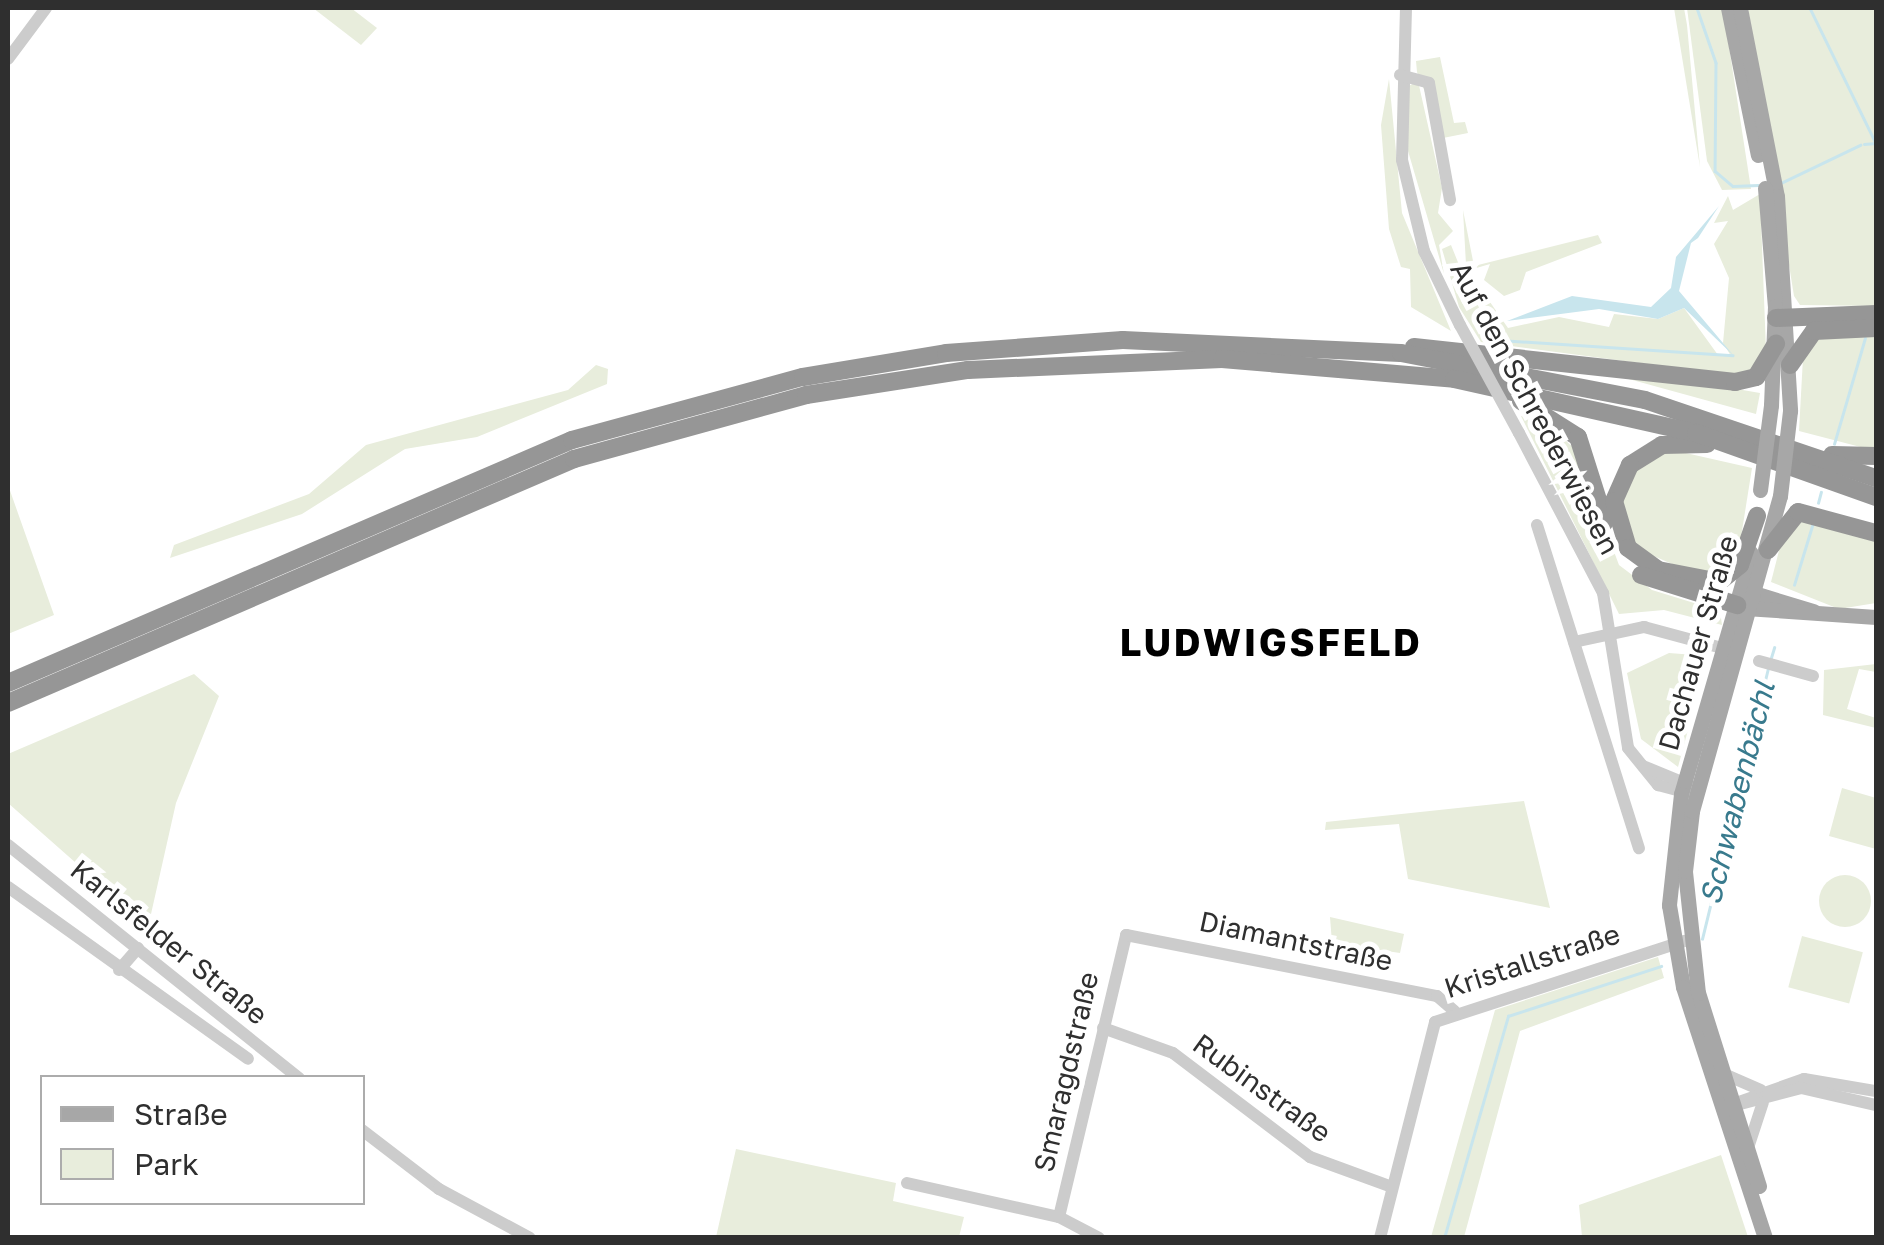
<!DOCTYPE html>
<meta charset="utf-8">
<style>
body{margin:0}
#map{position:relative;width:1884px;height:1245px;overflow:hidden;background:#fff;font-family:"Golos Text",sans-serif}
div>[style]{position:absolute}
.green>*{inset:0;background:#e8eddc;transform-origin:0 0}
.round{border-radius:50%}
.water>*{inset:0;background:#c8e5ed}
.stream>*{height:2.5px;margin:-1.25px;padding:0 1.25px;transform-origin:1.25px;border-radius:1.25px;background:#c8e5ed}
.minor>*{height:12px;margin:-6px;padding:0 6px;transform-origin:6px;border-radius:6px;background:#ccc}
.major>*{height:15px;margin:-7.5px;padding:0 7.5px;transform-origin:7.5px;border-radius:7.5px;background:#a7a7a7}
.highway>*{height:18px;margin:-9px;padding:0 9px;transform-origin:9px;border-radius:9px;background:#969696}
.minor-bridge>*{height:12px;margin:-6px;padding:0 6px;transform-origin:6px;border-radius:6px;background:#ccc}
.major-bridge>*{height:15px;margin:-7.5px;padding:0 7.5px;transform-origin:7.5px;border-radius:7.5px;background:#a7a7a7}
span{translate:-50% -50%;white-space:nowrap;text-align:center;line-height:1.15;-webkit-text-stroke:10px #fff;paint-order:stroke}
.street-label{font-size:28px;color:#2f2f2f}
.water-label{font-size:30px;color:#387a8d;font-style:italic}
.district-label{font-size:38px;color:#000;font-weight:700;letter-spacing:2.5px}
.frame{position:absolute;inset:0;border:10px solid #2f2f2f;pointer-events:none}
.legend{position:absolute;left:40px;top:1075px;width:325px;height:130px;box-sizing:border-box;background:#fff;border:2px solid #acacac;margin:0;padding:12px 18px;list-style:none;font-size:30px;color:#2f2f2f}
.legend li{display:flex;align-items:center;gap:20px;height:50px}
.legend b{width:50px;border:2px solid #acacac}
</style>
<div id="map">
<div class="green">
<i style="clip-path:polygon(313px 8px,351px 8px,377px 28px,361px 45px)"></i>
<i style="clip-path:polygon(1674px 8px,1684px 8px,1687px 25px,1700px 167px)"></i>
<i style="clip-path:polygon(1687px 8px,1723px 8px,1751px 189px,1722px 190px,1707px 161px)"></i>
<i style="clip-path:polygon(1748px 8px,1876px 8px,1876px 306px,1800px 305px,1794px 296px)"></i>
<i style="clip-path:polygon(1440px 57px,1454px 123px,1465px 122px,1468px 133px,1443px 138px,1417px 72px,1416px 61px)"></i>
<i style="clip-path:polygon(1389px 79px,1402px 213px,1451px 331px,1411px 307px,1410px 269px,1401px 267px,1389px 229px,1381px 125px)"></i>
<i style="clip-path:polygon(1418px 81px,1442px 188px,1438px 213px,1453px 231px,1439px 245px,1444px 274px,1406px 144px,1407px 87px)"></i>
<i style="clip-path:polygon(1760px 194px,1766px 350px,1745px 377px,1481px 342px,1459px 307px,1442px 249px,1451px 245px,1472px 297px,1490px 302px,1508px 328px,1559px 317px,1609px 327px,1614px 314px,1658px 319px,1684px 308px,1718px 355px,1731px 356px,1723px 343px,1729px 278px,1714px 244px,1728px 221px,1714px 223px,1728px 196px,1733px 210px)"></i>
<i style="clip-path:polygon(1463px 210px,1474px 266px,1598px 235px,1602px 243px,1526px 272px,1520px 290px,1504px 296px,1484px 280px,1490px 264px,1473px 269px,1466px 265px)"></i>
<i style="clip-path:polygon(1816px 336px,1876px 336px,1876px 451px,1799px 431px,1803px 358px)"></i>
<i style="clip-path:polygon(596px 365px,608px 369px,607px 384px,477px 437px,405px 449px,302px 514px,170px 558px,174px 545px,309px 494px,366px 445px,568px 390px)"></i>
<i style="clip-path:polygon(1598px 365px,1760px 393px,1756px 414px,1596px 370px)"></i>
<i style="clip-path:polygon(1521px 416px,1545px 422px,1576px 450px,1619px 565px,1652px 590px,1720px 611px,1722px 625px,1664px 610px,1619px 614px)"></i>
<i style="clip-path:polygon(1668px 449px,1752px 468px,1738px 556px,1724px 573px,1707px 579px,1635px 548px,1620px 501px,1629px 475px)"></i>
<i style="clip-path:polygon(8px 485px,54px 615px,8px 634px)"></i>
<i style="clip-path:polygon(1805px 518px,1876px 539px,1876px 603px,1839px 609px,1771px 582px,1784px 531px)"></i>
<i style="clip-path:polygon(1669px 653px,1708px 656px,1678px 767px,1641px 739px,1627px 673px)"></i>
<i style="clip-path:polygon(1876px 664px,1876px 672px,1859px 669px,1847px 709px,1876px 718px,1876px 728px,1823px 715px,1824px 670px)"></i>
<i style="clip-path:polygon(194px 674px,219px 696px,176px 803px,151px 914px,119px 901px,8px 803px,8px 754px)"></i>
<i style="clip-path:polygon(1842px 788px,1876px 798px,1876px 849px,1829px 836px)"></i>
<i style="clip-path:polygon(1524px 801px,1550px 908px,1408px 879px,1399px 824px,1325px 830px,1326px 822px)"></i>
<i class="round" style="left:1819px;top:875px;width:52px;height:52px"></i>
<i style="clip-path:polygon(1330px 917px,1404px 934px,1400px 953px,1332px 943px)"></i>
<i style="left:1802px;top:936px;width:63px;height:53px;rotate:15deg"></i>
<i style="clip-path:polygon(1658px 957px,1664px 978px,1520px 1031px,1464px 1237px,1431px 1237px,1495px 1010px)"></i>
<i style="clip-path:polygon(736px 1149px,896px 1183px,893px 1201px,964px 1217px,959px 1237px,716px 1237px)"></i>
<i style="clip-path:polygon(1721px 1155px,1748px 1237px,1582px 1237px,1579px 1205px)"></i>
</div>
<div class="water">
<i style="clip-path:polygon(1719px 206px,1698px 238px,1691px 243px,1679px 291px,1734px 356px,1684px 308px,1658px 319px,1599px 309px,1507px 321px,1572px 296px,1651px 307px,1671px 288px,1676px 257px)"></i>
</div>
<div class="stream">
<i style="left:1697px;top:8px;width:58px;rotate:70.9deg"></i>
<i style="left:1716px;top:63px;width:108px;rotate:90.5deg"></i>
<i style="left:1715px;top:171px;width:23px;rotate:40deg"></i>
<i style="left:1733px;top:186px;width:25px;rotate:-2deg"></i>
<i style="left:1810px;top:8px;width:148px;rotate:64deg"></i>
<i style="left:1864px;top:144px;width:12px;rotate:-5deg"></i>
<i style="left:1781px;top:183px;width:88px;rotate:-25.7deg"></i>
<i style="left:1499px;top:340px;width:234px;rotate:3.7deg"></i>
<i style="left:1834px;top:444px;width:110px;rotate:-73.7deg"></i>
<i style="left:1818px;top:503px;width:11px;rotate:-75deg"></i>
<i style="left:1794px;top:585px;width:62px;rotate:-73deg"></i>
<i style="left:1770px;top:661px;width:14px;rotate:-73deg"></i>
<i style="left:1702px;top:939px;width:279px;rotate:-76.3deg"></i>
<i style="left:1444px;top:1238px;width:231px;rotate:-73.9deg"></i>
<i style="left:1508px;top:1016px;width:161px;rotate:-18.1deg"></i>
</div>
<div class="minor">
<i style="left:1406px;top:8px;width:152px;rotate:91.5deg"></i>
<i style="left:1402px;top:160px;width:94px;rotate:76.4deg"></i>
<i style="left:1424px;top:251px;width:82px;rotate:64.1deg"></i>
<i style="left:8px;top:59px;width:64px;rotate:-53.3deg"></i>
<i style="left:1400px;top:75px;width:30px;rotate:15deg"></i>
<i style="left:1429px;top:83px;width:119px;rotate:79.8deg"></i>
<i style="left:1519px;top:433px;width:181px;rotate:62.3deg"></i>
<i style="left:1603px;top:593px;width:157px;rotate:80.8deg"></i>
<i style="left:1628px;top:748px;width:48px;rotate:51deg"></i>
<i style="left:1658px;top:785px;width:30px;rotate:15deg"></i>
<i style="left:1537px;top:525px;width:339px;rotate:72.5deg"></i>
<i style="left:1574px;top:642px;width:72px;rotate:-12.1deg"></i>
<i style="left:1644px;top:627px;width:77px;rotate:15.1deg"></i>
<i style="left:1759px;top:661px;width:56px;rotate:15.5deg"></i>
<i style="left:1643px;top:766px;width:50px;rotate:22.4deg"></i>
<i style="left:8px;top:845px;width:373px;rotate:38.7deg"></i>
<i style="left:8px;top:887px;width:295px;rotate:35.6deg"></i>
<i style="left:119px;top:970px;width:29px;rotate:-49deg"></i>
<i style="left:1103px;top:1028px;width:74px;rotate:19.7deg"></i>
<i style="left:1173px;top:1053px;width:172px;rotate:37.2deg"></i>
<i style="left:1310px;top:1157px;width:87px;rotate:20.1deg"></i>
<i style="left:1724px;top:1074px;width:40px;rotate:23.4deg"></i>
<i style="left:1725px;top:1107px;width:84px;rotate:-19.5deg"></i>
<i style="left:1804px;top:1079px;width:73px;rotate:9.5deg"></i>
<i style="left:1725px;top:1108px;width:79px;rotate:-14.7deg"></i>
<i style="left:1801px;top:1088px;width:77px;rotate:12.8deg"></i>
<i style="left:362px;top:1130px;width:97px;rotate:37.5deg"></i>
<i style="left:439px;top:1189px;width:103px;rotate:28.3deg"></i>
<i style="left:1748px;top:1148px;width:48px;rotate:-71.9deg"></i>
<i style="left:907px;top:1183px;width:156px;rotate:12.6deg"></i>
<i style="left:1059px;top:1217px;width:45px;rotate:27.7deg"></i>
<i style="left:1059px;top:1217px;width:290px;rotate:-76.6deg"></i>
<i style="left:1126px;top:935px;width:317px;rotate:11.1deg"></i>
<i style="left:1437px;top:996px;width:23px;rotate:41deg"></i>
<i style="left:1380px;top:1238px;width:223px;rotate:-75.7deg"></i>
<i style="left:1435px;top:1022px;width:263px;rotate:-18deg"></i>
</div>
<div class="major">
<i style="left:1728px;top:8px;width:150px;rotate:78.5deg"></i>
<i style="left:1740px;top:8px;width:192px;rotate:78.9deg"></i>
<i style="left:1777px;top:196px;width:215px;rotate:86.5deg"></i>
<i style="left:1765px;top:188px;width:118px;rotate:85.2deg"></i>
<i style="left:1775px;top:306px;width:99px;rotate:92.3deg"></i>
<i style="left:1751px;top:553px;width:251px;rotate:106.2deg"></i>
<i style="left:1681px;top:794px;width:112px;rotate:96.2deg"></i>
<i style="left:1669px;top:905px;width:83px;rotate:80.3deg"></i>
<i style="left:1683px;top:987px;width:264px;rotate:71.9deg"></i>
<i style="left:1757px;top:594px;width:59px;rotate:16.9deg"></i>
<i style="left:1745px;top:608px;width:131px;rotate:3.9deg"></i>
<i style="left:1759px;top:1186px;width:202px;rotate:-107.5deg"></i>
<i style="left:1698px;top:993px;width:123px;rotate:-96.1deg"></i>
<i style="left:1685px;top:871px;width:60px;rotate:-83.3deg"></i>
<i style="left:1692px;top:811px;width:327px;rotate:-74.4deg"></i>
</div>
<div class="highway">
<i style="left:1776px;top:318px;width:100px;rotate:-2.3deg"></i>
<i style="left:1414px;top:347px;width:323px;rotate:6.2deg"></i>
<i style="left:1735px;top:382px;width:22px;rotate:-13deg"></i>
<i style="left:1756px;top:377px;width:39px;rotate:-59deg"></i>
<i style="left:1790px;top:365px;width:42px;rotate:-54.8deg"></i>
<i style="left:1814px;top:331px;width:62px;rotate:-2.8deg"></i>
<i style="left:1521px;top:401px;width:67px;rotate:32.3deg"></i>
<i style="left:1578px;top:437px;width:89px;rotate:72.4deg"></i>
<i style="left:1707px;top:444px;width:45px;rotate:178.7deg"></i>
<i style="left:1662px;top:445px;width:38px;rotate:148deg"></i>
<i style="left:1630px;top:465px;width:39px;rotate:114deg"></i>
<i style="left:1614px;top:501px;width:49px;rotate:73.4deg"></i>
<i style="left:1628px;top:548px;width:37px;rotate:36deg"></i>
<i style="left:1658px;top:570px;width:62px;rotate:11.1deg"></i>
<i style="left:1719px;top:582px;width:27px;rotate:-39deg"></i>
<i style="left:1740px;top:565px;width:52px;rotate:-70.9deg"></i>
<i style="left:1832px;top:455px;width:44px;rotate:1.3deg"></i>
<i style="left:1768px;top:550px;width:48px;rotate:-51.7deg"></i>
<i style="left:1798px;top:512px;width:81px;rotate:15.1deg"></i>
<i style="left:1641px;top:575px;width:101px;rotate:17.4deg"></i>
<i style="left:8px;top:683px;width:614px;rotate:-23.31deg"></i>
<i style="left:572px;top:440px;width:239px;rotate:-15.3deg"></i>
<i style="left:803px;top:377px;width:145px;rotate:-9.5deg"></i>
<i style="left:946px;top:353px;width:177px;rotate:-4.2deg"></i>
<i style="left:1123px;top:340px;width:278px;rotate:2.7deg"></i>
<i style="left:1401px;top:353px;width:248px;rotate:10.9deg"></i>
<i style="left:1645px;top:400px;width:244px;rotate:18.7deg"></i>
<i style="left:8px;top:703px;width:616px;rotate:-23.32deg"></i>
<i style="left:574px;top:459px;width:241px;rotate:-15.4deg"></i>
<i style="left:806px;top:395px;width:164px;rotate:-8.8deg"></i>
<i style="left:968px;top:370px;width:254px;rotate:-2.5deg"></i>
<i style="left:1222px;top:359px;width:233px;rotate:4.9deg"></i>
<i style="left:1454px;top:379px;width:248px;rotate:12.6deg"></i>
<i style="left:1696px;top:433px;width:191px;rotate:19.6deg"></i>
</div>
<div class="minor-bridge">
<i style="left:1460px;top:325px;width:123px;rotate:61.4deg"></i>
</div>
<div class="major-bridge">
<i style="left:1760px;top:490px;width:86px;rotate:-82.6deg"></i>
<i style="left:1780px;top:496px;width:86px;rotate:-83.3deg"></i>
</div>
<div class="street-label">
<span style="left:1535px;top:408px;rotate:62deg">Auf den Schrederwiesen</span>
<span style="left:1698px;top:643px;rotate:-74deg">Dachauer Straße</span>
<span style="left:1296px;top:941px;rotate:12deg">Diamantstraße</span>
<span style="left:169px;top:942px;rotate:39deg">Karlsfelder Straße</span>
<span style="left:1532px;top:961px;rotate:-18deg">Kristallstraße</span>
<span style="left:1066px;top:1072px;rotate:-77deg">Smaragdstraße</span>
<span style="left:1262px;top:1088px;rotate:36deg">Rubinstraße</span>
</div>
<div class="water-label">
<span style="left:1737px;top:793px;rotate:-76deg">Schwabenbächl</span>
</div>
<div class="district-label">
<span style="left:1271px;top:642px">LUDWIGSFELD</span>
</div>
<div class="frame"></div>
<ul class="legend">
<li><b style="height:12px;background:#a7a7a7"></b>Straße</li>
<li><b style="height:28px;background:#e8eddc"></b>Park</li>
</ul>
</div>
